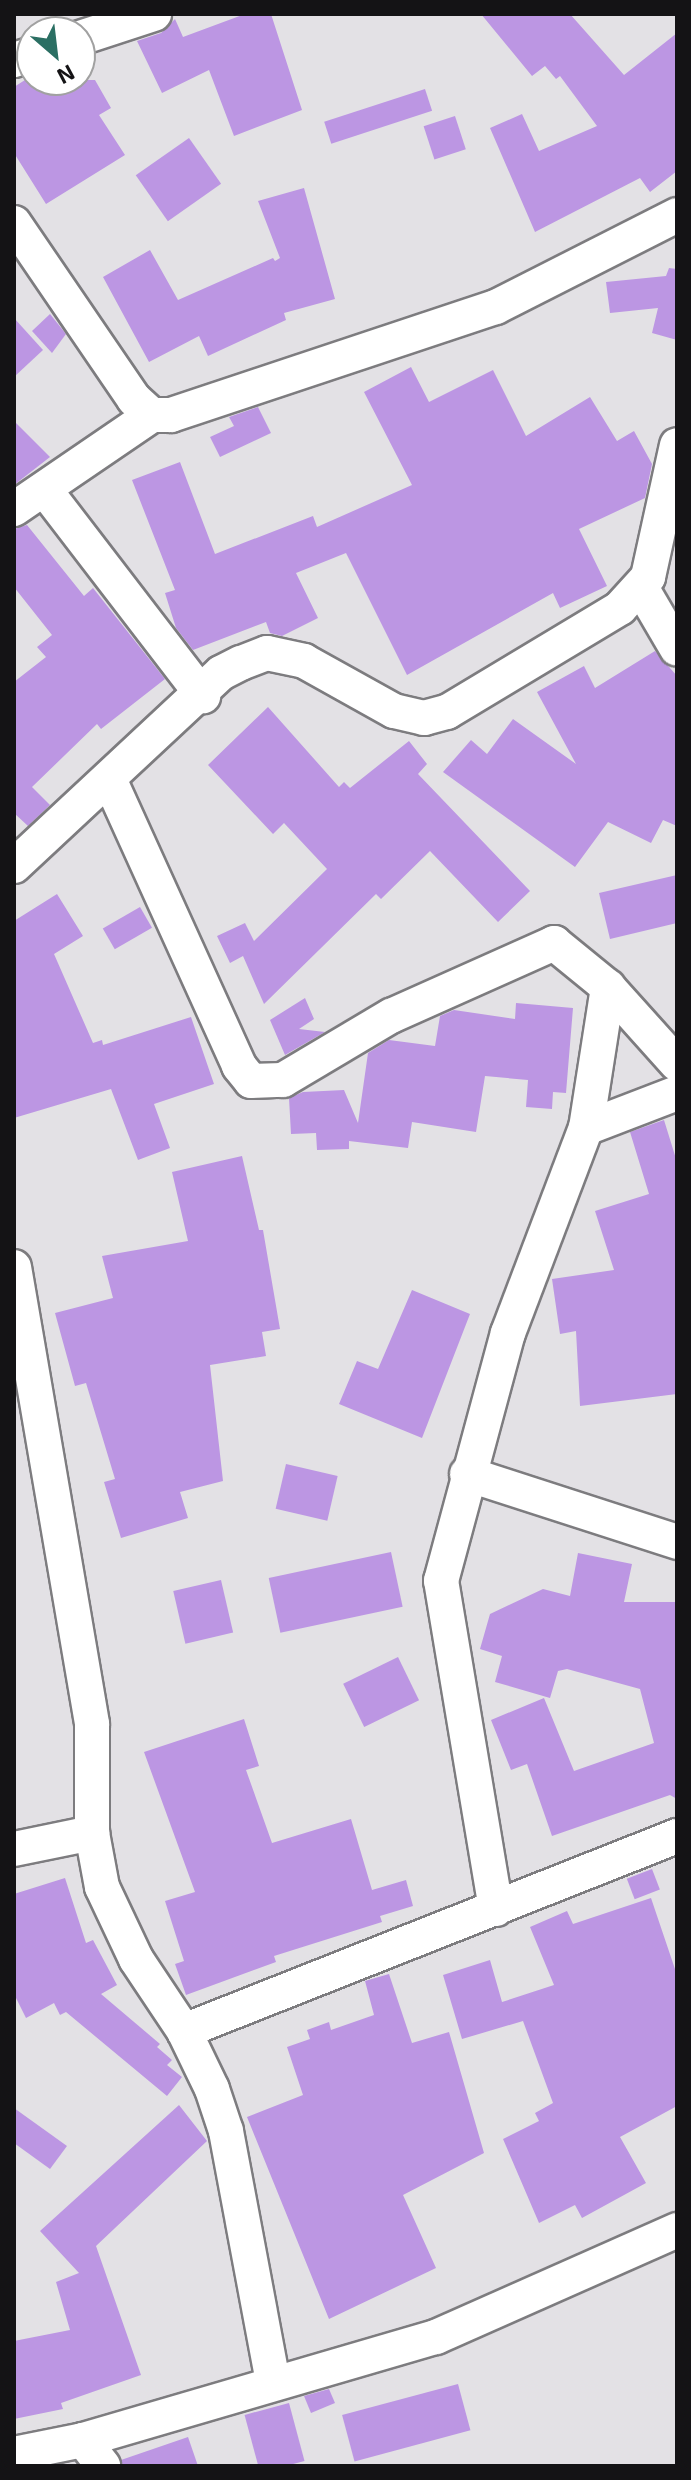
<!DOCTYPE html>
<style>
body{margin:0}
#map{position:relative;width:691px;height:2480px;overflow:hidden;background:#e3e1e5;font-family:"Exo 2",sans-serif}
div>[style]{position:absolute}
.building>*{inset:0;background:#bc96e3;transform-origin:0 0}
.roads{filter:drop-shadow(2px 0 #7d7c7f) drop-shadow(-2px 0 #7d7c7f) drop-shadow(0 2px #7d7c7f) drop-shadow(0 -2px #7d7c7f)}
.street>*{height:34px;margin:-17px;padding:0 17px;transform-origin:17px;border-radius:17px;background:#fff}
span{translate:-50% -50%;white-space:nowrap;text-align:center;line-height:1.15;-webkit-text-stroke:6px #fff;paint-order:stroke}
.frame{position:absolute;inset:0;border:16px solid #141315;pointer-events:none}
.north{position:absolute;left:16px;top:16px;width:80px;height:80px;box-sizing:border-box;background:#fff;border:2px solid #a1a1a1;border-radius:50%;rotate:152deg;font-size:22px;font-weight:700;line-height:32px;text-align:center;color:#141315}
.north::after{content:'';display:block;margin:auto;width:28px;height:36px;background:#2b6f63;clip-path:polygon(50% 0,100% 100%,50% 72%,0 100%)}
</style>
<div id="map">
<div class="building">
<i style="clip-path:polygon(245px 14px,271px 14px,302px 110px,234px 136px,209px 70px,162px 93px,137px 41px,161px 33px,175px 19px,183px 37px)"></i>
<i style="clip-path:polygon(481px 14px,570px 14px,624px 75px,677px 33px,677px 171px,650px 192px,640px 178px,535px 232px,490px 128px,522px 114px,539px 151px,597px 126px,560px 76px,556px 79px,545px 66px,532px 76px)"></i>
<i style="clip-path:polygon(25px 80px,95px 80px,111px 108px,99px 115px,125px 155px,46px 204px,14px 153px,14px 87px)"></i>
<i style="left:425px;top:89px;width:23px;height:106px;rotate:72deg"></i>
<i style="left:455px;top:116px;width:35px;height:33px;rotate:72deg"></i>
<i style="left:189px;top:138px;width:56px;height:65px;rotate:55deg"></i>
<i style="clip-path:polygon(304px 188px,335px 299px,284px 313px,286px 320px,208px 356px,199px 336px,149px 362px,103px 277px,150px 250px,178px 300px,273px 258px,275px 261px,280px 258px,258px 201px)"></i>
<i style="clip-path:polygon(669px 268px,677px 269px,677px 340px,652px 333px,658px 308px,610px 313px,606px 282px,666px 276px)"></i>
<i style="clip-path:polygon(50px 314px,66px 334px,52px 353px,32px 331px)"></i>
<i style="clip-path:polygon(14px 318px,43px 350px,14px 377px)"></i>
<i style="clip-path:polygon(411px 367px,429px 402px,493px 370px,526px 436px,590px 397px,617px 441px,634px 431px,652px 464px,645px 498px,579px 529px,607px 586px,560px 608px,553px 593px,407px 675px,346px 553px,296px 573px,318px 618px,282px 636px,270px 633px,266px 622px,193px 650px,176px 628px,165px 593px,175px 590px,132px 480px,180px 462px,215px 554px,313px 516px,317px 527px,412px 485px,364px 392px)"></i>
<i style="clip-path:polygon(258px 407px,271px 433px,220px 457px,210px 437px,234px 426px,229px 417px)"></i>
<i style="clip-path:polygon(14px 421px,50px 457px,14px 485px)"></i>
<i style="clip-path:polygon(27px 525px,84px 596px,93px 588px,165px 679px,101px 729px,97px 724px,32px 787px,50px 805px,28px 826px,14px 813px,14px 682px,46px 657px,37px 647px,52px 635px,14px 587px,14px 529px)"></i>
<i style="clip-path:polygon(655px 651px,677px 676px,677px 826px,663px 820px,651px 843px,608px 822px,575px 867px,443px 772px,471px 740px,487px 754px,513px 719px,576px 764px,537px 692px,584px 666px,595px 688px)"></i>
<i style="clip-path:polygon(268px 707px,339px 787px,344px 782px,350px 788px,409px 741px,427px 764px,418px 774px,530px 891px,498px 922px,430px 851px,381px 899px,376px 894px,264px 1004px,243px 956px,230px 963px,217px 936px,245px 923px,254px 941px,327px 869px,284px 823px,273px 834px,208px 765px)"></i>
<i style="clip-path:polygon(677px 875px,677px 923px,610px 939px,599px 893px)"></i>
<i style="clip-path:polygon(57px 894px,83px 936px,54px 954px,93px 1043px,102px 1040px,103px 1045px,191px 1017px,214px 1084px,154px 1104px,170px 1148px,138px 1160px,111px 1089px,14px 1118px,14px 921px)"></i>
<i style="left:140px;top:907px;width:24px;height:43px;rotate:60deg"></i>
<i style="clip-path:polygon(305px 998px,314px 1019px,299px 1029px,325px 1032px,285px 1055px,270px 1020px)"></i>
<i style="clip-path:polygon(516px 1003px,573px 1008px,566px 1093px,553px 1092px,552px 1109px,526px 1107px,528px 1080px,485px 1076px,476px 1132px,412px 1122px,408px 1148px,349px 1141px,349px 1149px,317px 1150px,316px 1133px,291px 1134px,289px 1098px,303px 1092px,344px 1090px,358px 1123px,368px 1053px,389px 1040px,435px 1046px,440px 1016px,454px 1010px,515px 1019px)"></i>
<i style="clip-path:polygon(664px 1120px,677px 1162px,677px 1394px,580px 1406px,576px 1331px,560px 1334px,552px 1279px,614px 1270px,595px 1211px,649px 1194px,630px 1132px)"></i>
<i style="clip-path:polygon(242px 1156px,259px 1230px,263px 1230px,280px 1329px,262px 1332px,266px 1356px,210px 1365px,223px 1481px,180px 1492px,188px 1518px,121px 1538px,104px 1482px,115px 1479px,86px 1383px,75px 1386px,55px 1313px,113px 1298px,102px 1256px,188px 1241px,172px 1172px)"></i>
<i style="clip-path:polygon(412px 1290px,470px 1314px,422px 1438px,339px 1404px,357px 1361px,378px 1369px)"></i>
<i style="left:286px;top:1464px;width:53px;height:46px;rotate:13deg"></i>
<i style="left:391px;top:1552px;width:56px;height:125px;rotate:78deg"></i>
<i style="clip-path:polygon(578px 1553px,632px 1564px,624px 1602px,677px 1602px,677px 1799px,670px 1795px,552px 1836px,527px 1764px,511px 1770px,491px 1720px,544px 1698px,574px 1771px,654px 1743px,640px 1689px,567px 1669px,558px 1671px,550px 1698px,495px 1682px,502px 1656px,480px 1649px,490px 1614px,543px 1589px,570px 1596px)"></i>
<i style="left:221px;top:1580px;width:54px;height:49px;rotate:77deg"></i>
<i style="left:398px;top:1657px;width:48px;height:61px;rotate:64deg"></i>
<i style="clip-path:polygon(244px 1719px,259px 1766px,246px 1770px,272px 1843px,351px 1819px,372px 1890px,406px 1880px,413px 1906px,380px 1916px,382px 1922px,274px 1956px,276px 1962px,186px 1995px,175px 1964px,184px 1961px,165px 1901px,195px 1892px,144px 1752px)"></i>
<i style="left:652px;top:1869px;width:22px;height:27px;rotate:69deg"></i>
<i style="clip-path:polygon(65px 1878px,86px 1943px,93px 1940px,117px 1985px,101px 1994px,160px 2044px,157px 2047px,172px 2060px,167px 2065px,182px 2077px,167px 2096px,66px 2012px,60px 2015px,54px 2003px,26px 2018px,14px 1994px,14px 1894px)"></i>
<i style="clip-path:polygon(651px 1898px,677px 1975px,677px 2106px,620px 2137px,646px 2183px,582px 2218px,575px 2205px,539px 2223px,503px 2139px,539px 2121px,535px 2113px,553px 2103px,523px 2021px,462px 2039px,443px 1975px,490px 1960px,502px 2002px,554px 1985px,530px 1927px,567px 1911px,573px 1924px)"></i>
<i style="clip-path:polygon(389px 1974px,412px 2043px,449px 2032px,484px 2153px,403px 2195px,436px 2268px,329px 2319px,247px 2117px,303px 2095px,287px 2047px,310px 2039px,307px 2030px,329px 2022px,331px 2030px,374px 2015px,365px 1981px)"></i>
<i style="clip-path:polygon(179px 2105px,207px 2141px,96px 2246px,141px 2375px,61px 2403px,63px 2409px,14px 2419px,14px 2341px,70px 2330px,56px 2282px,79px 2273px,40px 2231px)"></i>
<i style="clip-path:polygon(14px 2108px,67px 2146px,50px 2169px,14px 2143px)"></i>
<i style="left:458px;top:2384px;width:48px;height:120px;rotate:75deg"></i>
<i style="clip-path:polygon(329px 2389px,335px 2403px,311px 2413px,304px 2396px)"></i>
<i style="left:289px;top:2403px;width:60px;height:46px;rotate:75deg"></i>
<i style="clip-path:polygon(188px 2437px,198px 2466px,123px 2466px,121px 2460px)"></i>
</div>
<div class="roads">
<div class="street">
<i style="left:80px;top:38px;width:78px;rotate:-18deg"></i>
<i style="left:14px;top:60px;width:19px;rotate:-18deg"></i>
<i style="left:14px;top:223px;width:213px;rotate:55.7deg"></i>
<i style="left:134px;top:399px;width:24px;rotate:42deg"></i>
<i style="left:152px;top:415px;width:19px"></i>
<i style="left:171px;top:415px;width:342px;rotate:-18.4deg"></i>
<i style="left:496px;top:307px;width:203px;rotate:-26.9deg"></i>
<i style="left:45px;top:490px;width:260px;rotate:52.5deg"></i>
<i style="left:14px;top:509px;width:167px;rotate:-34.3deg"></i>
<i style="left:642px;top:589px;width:69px;rotate:59.7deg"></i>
<i style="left:110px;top:781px;width:313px;rotate:65.6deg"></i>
<i style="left:239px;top:1066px;width:19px;rotate:51deg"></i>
<i style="left:251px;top:1081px;width:32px;rotate:-2deg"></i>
<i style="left:283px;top:1080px;width:126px;rotate:-30.7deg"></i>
<i style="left:391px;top:1016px;width:179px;rotate:-24.1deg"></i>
<i style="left:554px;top:943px;width:70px;rotate:39.2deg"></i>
<i style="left:608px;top:987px;width:103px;rotate:48.1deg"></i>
<i style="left:14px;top:866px;width:283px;rotate:-43deg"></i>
<i style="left:221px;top:673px;width:22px;rotate:-27deg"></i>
<i style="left:241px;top:663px;width:28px;rotate:-21deg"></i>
<i style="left:267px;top:653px;width:38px;rotate:12deg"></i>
<i style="left:304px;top:661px;width:103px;rotate:29.1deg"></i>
<i style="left:394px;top:711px;width:31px;rotate:13deg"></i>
<i style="left:424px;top:718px;width:24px;rotate:-15deg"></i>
<i style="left:447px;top:712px;width:202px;rotate:-31deg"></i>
<i style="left:620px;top:608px;width:42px;rotate:-47.9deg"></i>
<i style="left:648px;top:577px;width:135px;rotate:-77.6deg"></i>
<i style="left:586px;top:1128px;width:97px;rotate:-21deg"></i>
<i style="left:14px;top:1267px;width:464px;rotate:80.3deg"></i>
<i style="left:92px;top:1724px;width:109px;rotate:90deg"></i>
<i style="left:92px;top:1833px;width:55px;rotate:79.5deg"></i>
<i style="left:102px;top:1887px;width:80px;rotate:64.7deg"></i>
<i style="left:136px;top:1959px;width:87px;rotate:56.3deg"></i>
<i style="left:184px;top:2031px;width:64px;rotate:64.2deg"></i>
<i style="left:212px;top:2089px;width:44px;rotate:71.6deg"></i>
<i style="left:226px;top:2131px;width:254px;rotate:79.4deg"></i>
<i style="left:467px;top:1474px;width:221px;rotate:17.9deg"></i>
<i style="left:14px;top:1849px;width:80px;rotate:-11.6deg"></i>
<i style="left:496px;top:1909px;width:333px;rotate:-99.5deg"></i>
<i style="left:441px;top:1581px;width:257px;rotate:-74.9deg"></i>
<i style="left:508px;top:1333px;width:219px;rotate:-69.2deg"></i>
<i style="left:586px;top:1128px;width:143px;rotate:-81.1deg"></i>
<i style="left:184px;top:2031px;width:530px;rotate:-21.58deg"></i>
<i style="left:83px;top:2440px;width:33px;rotate:52deg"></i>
<i style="left:14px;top:2454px;width:70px;rotate:-11.5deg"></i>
<i style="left:83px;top:2440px;width:368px;rotate:-16.3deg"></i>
<i style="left:436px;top:2337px;width:264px;rotate:-23.9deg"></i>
</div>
</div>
<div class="frame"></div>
<div class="north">N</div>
</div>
